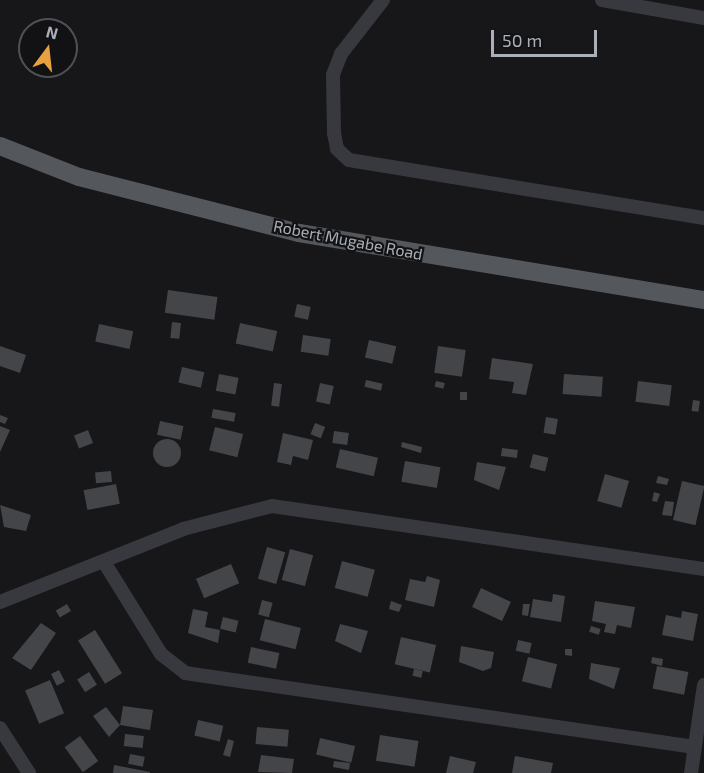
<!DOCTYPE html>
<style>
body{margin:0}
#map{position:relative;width:704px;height:773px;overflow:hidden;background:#171719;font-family:"Exo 2",sans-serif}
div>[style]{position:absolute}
.building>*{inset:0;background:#444549;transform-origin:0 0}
.round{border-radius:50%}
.minor>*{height:14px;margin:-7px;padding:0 7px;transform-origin:7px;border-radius:7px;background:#38393e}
.major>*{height:18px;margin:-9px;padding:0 9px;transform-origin:9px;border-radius:9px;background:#54575c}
span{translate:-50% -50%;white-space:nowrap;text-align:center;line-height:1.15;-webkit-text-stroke:4.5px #121214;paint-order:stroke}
.street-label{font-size:16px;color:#aaafb8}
.north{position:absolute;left:18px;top:18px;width:60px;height:60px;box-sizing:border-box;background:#121214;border:2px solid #4f5156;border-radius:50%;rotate:15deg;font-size:16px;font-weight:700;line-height:24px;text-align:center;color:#aaafb8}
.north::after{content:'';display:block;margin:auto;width:21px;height:27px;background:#e7a140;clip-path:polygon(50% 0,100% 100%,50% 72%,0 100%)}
.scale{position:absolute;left:491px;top:30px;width:106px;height:27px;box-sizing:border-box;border:3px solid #aaafb8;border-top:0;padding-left:8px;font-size:18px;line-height:21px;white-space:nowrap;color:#aaafb8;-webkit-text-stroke:4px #121214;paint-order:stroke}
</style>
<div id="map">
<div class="building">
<i style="left:168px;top:290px;width:50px;height:23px;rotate:8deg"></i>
<i style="left:297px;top:304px;width:14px;height:13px;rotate:12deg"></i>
<i style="left:172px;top:322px;width:9px;height:16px;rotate:6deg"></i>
<i style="left:240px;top:323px;width:38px;height:21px;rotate:12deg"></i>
<i style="left:99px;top:324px;width:35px;height:18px;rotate:12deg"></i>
<i style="left:303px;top:335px;width:28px;height:17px;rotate:8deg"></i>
<i style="left:369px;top:340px;width:28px;height:18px;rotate:13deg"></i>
<i style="clip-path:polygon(0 346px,26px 355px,20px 373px,0 366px)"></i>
<i style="left:438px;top:346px;width:28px;height:27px;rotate:8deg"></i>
<i style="clip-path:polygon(492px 358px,533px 364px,526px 395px,512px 393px,514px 382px,489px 379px)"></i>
<i style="left:182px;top:367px;width:23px;height:16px;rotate:13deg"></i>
<i style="left:219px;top:374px;width:20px;height:17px;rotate:11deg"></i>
<i style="left:564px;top:374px;width:39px;height:20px;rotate:4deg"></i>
<i style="left:366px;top:380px;width:17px;height:7px;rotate:13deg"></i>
<i style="left:436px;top:381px;width:9px;height:6px;rotate:13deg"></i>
<i style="left:638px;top:381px;width:34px;height:21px;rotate:7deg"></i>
<i style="left:274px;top:383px;width:8px;height:23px;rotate:7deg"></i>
<i style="left:320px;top:383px;width:14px;height:19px;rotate:12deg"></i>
<i style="left:460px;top:392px;width:7px;height:8px"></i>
<i style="left:693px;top:400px;width:7px;height:11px;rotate:8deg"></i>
<i style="left:213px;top:409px;width:23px;height:9px;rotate:10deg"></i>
<i style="clip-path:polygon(0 415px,8px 418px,5px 424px,0 422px)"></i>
<i style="left:546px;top:417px;width:12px;height:16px;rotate:9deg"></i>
<i style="left:160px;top:421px;width:24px;height:14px;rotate:12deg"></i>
<i style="left:315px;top:423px;width:11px;height:12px;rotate:22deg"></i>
<i style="clip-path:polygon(0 426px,10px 430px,0 452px)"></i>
<i style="left:215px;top:427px;width:29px;height:24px;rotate:14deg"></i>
<i style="left:88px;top:430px;width:14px;height:15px;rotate:69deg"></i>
<i style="left:334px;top:431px;width:15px;height:12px;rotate:8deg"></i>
<i style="clip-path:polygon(283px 433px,313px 440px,308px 460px,293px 456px,291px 465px,277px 462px)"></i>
<i class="round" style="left:153px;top:439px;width:28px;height:28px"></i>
<i style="clip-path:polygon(402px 442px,422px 447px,421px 453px,401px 447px)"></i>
<i style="left:502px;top:448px;width:16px;height:8px;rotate:7deg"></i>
<i style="left:340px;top:449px;width:39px;height:19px;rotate:13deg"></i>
<i style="left:533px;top:454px;width:16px;height:14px;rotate:14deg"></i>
<i style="left:405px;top:461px;width:36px;height:21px;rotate:10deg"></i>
<i style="clip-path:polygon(477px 462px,506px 467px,499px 490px,474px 480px)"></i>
<i style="left:111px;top:471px;width:11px;height:16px;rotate:85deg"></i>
<i style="left:605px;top:474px;width:25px;height:28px;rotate:16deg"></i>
<i style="clip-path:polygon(658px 476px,669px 479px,667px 485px,656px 483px)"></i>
<i style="left:682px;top:481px;width:23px;height:40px;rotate:13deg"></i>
<i style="left:116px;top:484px;width:20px;height:33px;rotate:79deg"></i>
<i style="clip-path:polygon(654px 492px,660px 494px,657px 502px,652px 501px)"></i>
<i style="clip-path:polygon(665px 501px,674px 502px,672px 516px,662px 515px)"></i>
<i style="clip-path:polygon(0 505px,31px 515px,26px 531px,4px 527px)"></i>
<i style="left:267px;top:547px;width:19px;height:33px;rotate:16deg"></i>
<i style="left:290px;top:549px;width:24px;height:32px;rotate:15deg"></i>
<i style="left:342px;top:561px;width:34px;height:28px;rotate:15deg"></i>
<i style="left:231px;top:564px;width:21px;height:38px;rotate:67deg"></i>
<i style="clip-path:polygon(427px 576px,440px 580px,434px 607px,405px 600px,410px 579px,425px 582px)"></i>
<i style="left:481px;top:588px;width:33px;height:21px;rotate:25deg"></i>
<i style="clip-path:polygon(553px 594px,565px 596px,561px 622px,530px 617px,533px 599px,552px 602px)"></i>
<i style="left:262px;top:600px;width:11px;height:15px;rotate:15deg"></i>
<i style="clip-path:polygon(391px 601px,402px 605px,399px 612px,389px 609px)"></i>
<i style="clip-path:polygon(595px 601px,635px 607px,631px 628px,617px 625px,615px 634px,604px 632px,606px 624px,592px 621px)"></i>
<i style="left:67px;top:604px;width:8px;height:13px;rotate:60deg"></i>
<i style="clip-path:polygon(523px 604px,530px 604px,528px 616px,522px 615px)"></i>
<i style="clip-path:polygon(193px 609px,208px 612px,205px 627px,220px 630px,218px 643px,188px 633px)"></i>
<i style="clip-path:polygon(682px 611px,698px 614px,693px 641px,662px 635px,666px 615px,681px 618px)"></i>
<i style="left:223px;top:617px;width:16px;height:12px;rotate:14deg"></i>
<i style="left:265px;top:619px;width:37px;height:22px;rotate:14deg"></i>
<i style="clip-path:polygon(41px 623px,56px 633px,31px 670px,12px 658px)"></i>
<i style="clip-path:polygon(340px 624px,368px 631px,361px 653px,335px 641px)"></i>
<i style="left:591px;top:626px;width:10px;height:6px;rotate:17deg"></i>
<i style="left:95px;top:630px;width:51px;height:20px;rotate:58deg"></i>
<i style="left:401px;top:637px;width:36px;height:28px;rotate:13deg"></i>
<i style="left:518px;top:640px;width:14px;height:11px;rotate:12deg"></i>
<i style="clip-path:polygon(461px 646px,494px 652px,491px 668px,483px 671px,459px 662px)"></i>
<i style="left:251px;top:647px;width:29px;height:16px;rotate:12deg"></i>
<i style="clip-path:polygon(565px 649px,572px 649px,572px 656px,565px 655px)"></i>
<i style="left:528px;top:657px;width:30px;height:25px;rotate:14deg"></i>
<i style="clip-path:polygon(652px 657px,663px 659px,662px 666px,651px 663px)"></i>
<i style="clip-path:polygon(591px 663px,620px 668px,614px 689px,589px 679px)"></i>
<i style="left:657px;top:666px;width:32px;height:23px;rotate:11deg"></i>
<i style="left:414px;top:669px;width:9px;height:7px;rotate:13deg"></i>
<i style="left:59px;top:670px;width:13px;height:9px;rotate:63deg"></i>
<i style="left:89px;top:672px;width:15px;height:14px;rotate:58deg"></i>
<i style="left:50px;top:680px;width:36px;height:27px;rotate:67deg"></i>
<i style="clip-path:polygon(123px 706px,153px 710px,150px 730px,120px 725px,109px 737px,93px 716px,106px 707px,120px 725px)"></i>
<i style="left:198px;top:720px;width:26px;height:16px;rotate:13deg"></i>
<i style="left:257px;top:727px;width:32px;height:17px;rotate:5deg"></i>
<i style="left:125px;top:734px;width:19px;height:12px;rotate:6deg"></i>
<i style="left:380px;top:735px;width:39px;height:26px;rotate:9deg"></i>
<i style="left:80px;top:736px;width:31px;height:19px;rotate:54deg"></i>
<i style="left:320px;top:738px;width:36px;height:17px;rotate:13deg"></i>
<i style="clip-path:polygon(228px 739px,234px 741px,230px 757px,223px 755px)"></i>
<i style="left:130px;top:754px;width:15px;height:10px;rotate:11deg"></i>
<i style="clip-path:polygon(261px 755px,294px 759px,292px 773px,258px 772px)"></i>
<i style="clip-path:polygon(450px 756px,476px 762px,473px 773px,446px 773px)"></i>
<i style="clip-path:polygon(515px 756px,553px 763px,551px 773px,512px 773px)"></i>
<i style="clip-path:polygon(334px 761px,350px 763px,349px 770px,333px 767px)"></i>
<i style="clip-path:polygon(114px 765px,150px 772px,150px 773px,113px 773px)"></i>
</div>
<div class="minor">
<i style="left:383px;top:0;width:68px;rotate:127.9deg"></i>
<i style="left:341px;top:54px;width:22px;rotate:111deg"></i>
<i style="left:333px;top:75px;width:58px;rotate:89deg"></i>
<i style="left:334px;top:133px;width:16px;rotate:79deg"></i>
<i style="left:337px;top:149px;width:16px;rotate:43deg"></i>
<i style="left:349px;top:160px;width:360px;rotate:9.3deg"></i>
<i style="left:602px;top:0;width:104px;rotate:10deg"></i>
<i style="left:104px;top:562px;width:108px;rotate:58.2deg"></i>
<i style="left:161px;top:654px;width:31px;rotate:38deg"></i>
<i style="left:185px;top:673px;width:515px;rotate:8.26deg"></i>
<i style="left:0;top:602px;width:197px;rotate:-21.7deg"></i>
<i style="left:183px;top:529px;width:92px;rotate:-14.5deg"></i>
<i style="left:272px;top:506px;width:437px;rotate:8.3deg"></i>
<i style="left:0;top:728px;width:54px;rotate:57.2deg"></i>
<i style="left:691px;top:773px;width:89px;rotate:-81.6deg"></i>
</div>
<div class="major">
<i style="left:0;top:146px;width:85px;rotate:21.4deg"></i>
<i style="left:79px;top:177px;width:227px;rotate:14.3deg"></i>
<i style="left:299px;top:233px;width:411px;rotate:9.4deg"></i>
</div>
<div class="street-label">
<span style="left:348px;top:240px;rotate:11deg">Robert Mugabe Road</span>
</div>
<div class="north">N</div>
<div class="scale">50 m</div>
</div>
